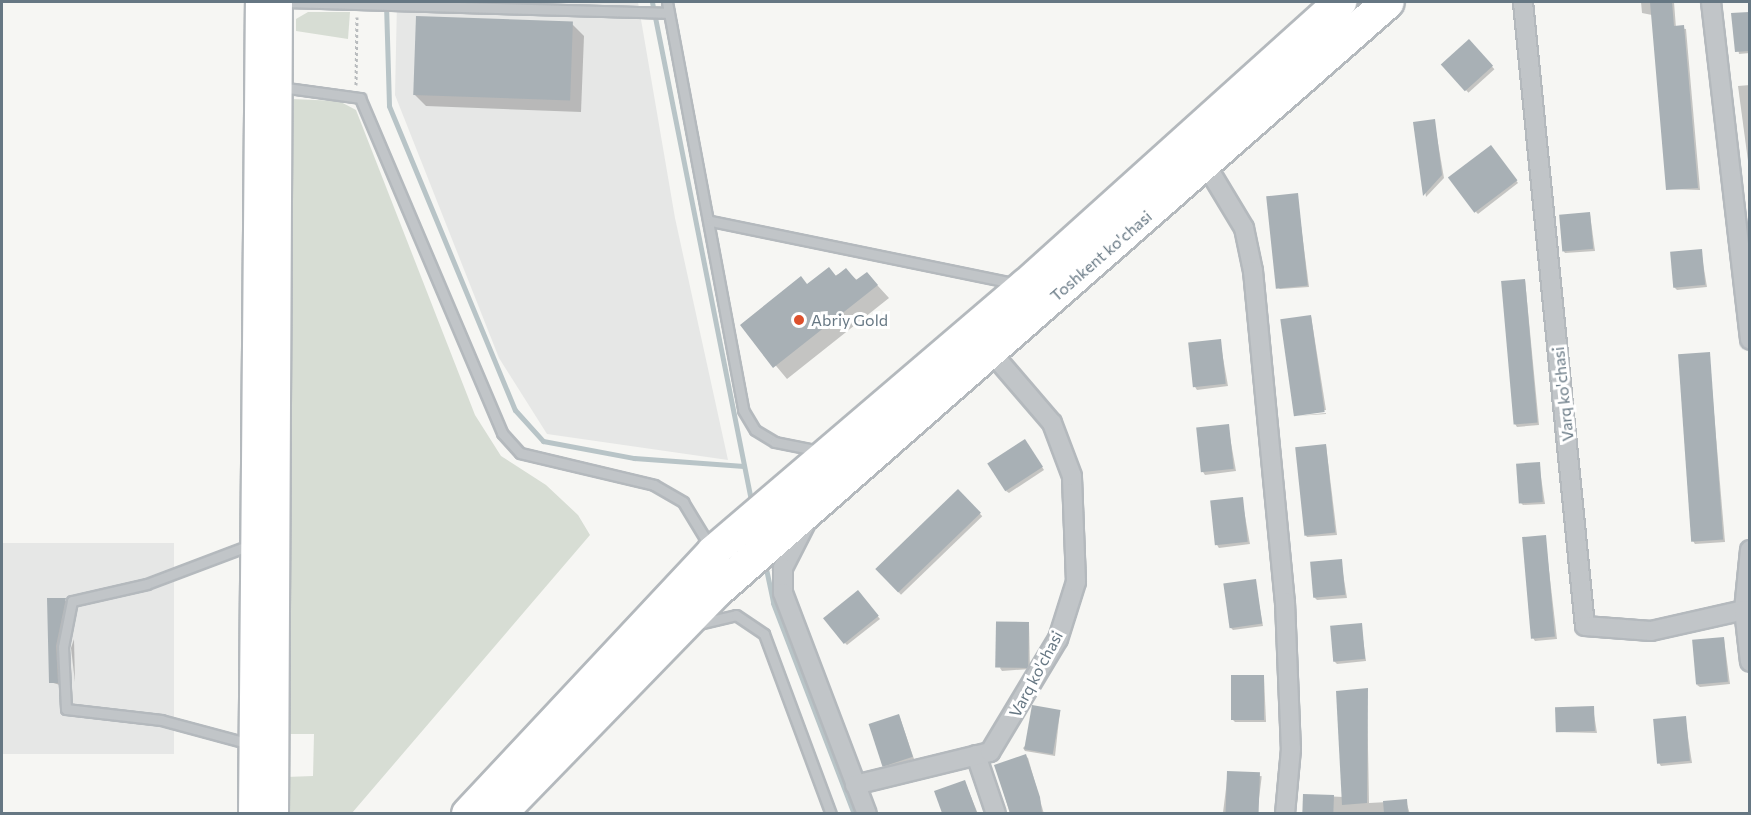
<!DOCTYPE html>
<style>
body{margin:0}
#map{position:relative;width:1751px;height:815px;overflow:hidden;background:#f6f6f3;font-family:Commissioner,sans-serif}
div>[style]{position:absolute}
.built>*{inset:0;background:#e6e7e6;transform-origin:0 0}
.green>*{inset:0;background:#d7ddd4}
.shadow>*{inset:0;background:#0003;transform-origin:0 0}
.stream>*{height:5px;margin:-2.5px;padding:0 2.5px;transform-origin:2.5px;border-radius:2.5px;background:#b8c4c7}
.building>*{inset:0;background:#a8b0b5;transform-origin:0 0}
.path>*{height:3px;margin-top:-1.5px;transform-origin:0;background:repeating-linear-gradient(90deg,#b9bcbe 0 3px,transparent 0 6px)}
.roads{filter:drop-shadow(2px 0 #b4b9bd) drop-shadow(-2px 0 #b4b9bd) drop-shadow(0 2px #b4b9bd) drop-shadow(0 -2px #b4b9bd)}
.service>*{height:9px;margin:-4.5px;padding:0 4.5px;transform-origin:4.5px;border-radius:4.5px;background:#c1c5c8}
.minor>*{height:18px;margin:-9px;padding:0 9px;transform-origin:9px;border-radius:9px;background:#c1c5c8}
.secondary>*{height:27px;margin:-13.5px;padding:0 13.5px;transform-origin:13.5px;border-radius:13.5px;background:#fff}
.trunk>*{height:32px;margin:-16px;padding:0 16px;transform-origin:16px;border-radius:16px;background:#fff}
.dots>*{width:16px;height:16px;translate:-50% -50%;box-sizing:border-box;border:3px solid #fff;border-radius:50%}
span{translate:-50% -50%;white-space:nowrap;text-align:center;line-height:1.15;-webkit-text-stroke:6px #fff;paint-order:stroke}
.street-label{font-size:16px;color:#667783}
.poi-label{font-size:16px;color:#667783}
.left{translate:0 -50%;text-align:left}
.frame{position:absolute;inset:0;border:3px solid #667783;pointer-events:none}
</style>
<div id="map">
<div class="built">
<i style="clip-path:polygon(397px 2px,638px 2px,675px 218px,728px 460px,547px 434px,499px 358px,395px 95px)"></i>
<i style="left:2px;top:543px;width:172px;height:211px"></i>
</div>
<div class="green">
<i style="clip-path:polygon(308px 12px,350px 12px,348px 39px,296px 31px,296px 19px)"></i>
<i style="clip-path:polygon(291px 99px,339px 101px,356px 110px,475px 415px,501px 456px,546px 485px,578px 515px,590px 535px,352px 813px,288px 813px,286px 777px,313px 776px,314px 734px,285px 734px)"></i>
</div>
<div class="shadow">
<i style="clip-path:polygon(1641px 2px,1674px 2px,1676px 28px,1686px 29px,1700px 190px,1668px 189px,1652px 15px,1642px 13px)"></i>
<i style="clip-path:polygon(1750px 13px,1750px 53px,1739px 54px,1733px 15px)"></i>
<i style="clip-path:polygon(572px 24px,584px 36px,581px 112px,426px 106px,414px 94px)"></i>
<i style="left:1469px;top:41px;width:38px;height:35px;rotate:48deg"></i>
<i style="clip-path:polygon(1750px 85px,1750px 176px,1738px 86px)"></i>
<i style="clip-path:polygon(1434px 120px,1444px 178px,1426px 197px,1415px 123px)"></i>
<i style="clip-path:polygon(1493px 150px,1518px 183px,1478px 214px,1476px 212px)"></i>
<i style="clip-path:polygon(1297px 195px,1309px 287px,1280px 289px,1277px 287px)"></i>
<i style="clip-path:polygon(1590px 214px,1595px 251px,1565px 253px,1563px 250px)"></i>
<i style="clip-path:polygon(1701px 251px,1707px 287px,1677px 290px,1674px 287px)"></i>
<i style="clip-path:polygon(846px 270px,858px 281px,867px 274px,889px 298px,787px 379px,742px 325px)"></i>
<i style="clip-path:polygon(1525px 280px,1539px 425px,1517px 427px,1515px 424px)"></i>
<i style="clip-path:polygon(1311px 316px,1326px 410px,1294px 413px)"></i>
<i style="clip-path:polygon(1220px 341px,1228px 386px,1197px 390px,1195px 387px)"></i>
<i style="clip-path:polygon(1709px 354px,1725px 542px,1695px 544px,1693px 541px)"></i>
<i style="clip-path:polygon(1326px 413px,1326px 414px,1296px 416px)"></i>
<i style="clip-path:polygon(1228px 426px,1236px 471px,1205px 475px,1203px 472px)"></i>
<i style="clip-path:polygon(1027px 444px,1044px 470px,1009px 493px,1006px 491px)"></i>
<i style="clip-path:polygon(1326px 445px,1337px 535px,1307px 537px,1305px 534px)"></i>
<i style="clip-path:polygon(1539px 464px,1545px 504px,1523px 505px,1521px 503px)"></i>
<i style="left:958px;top:491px;width:35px;height:113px;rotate:46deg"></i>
<i style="clip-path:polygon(1242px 499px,1250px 544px,1219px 548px,1217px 545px)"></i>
<i style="clip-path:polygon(1545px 536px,1557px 639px,1535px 641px,1533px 638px)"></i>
<i style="clip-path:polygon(1341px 561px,1347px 598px,1317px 600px,1314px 597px)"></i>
<i style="clip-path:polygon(1255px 581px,1263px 626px,1233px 630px,1230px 627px)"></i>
<i style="clip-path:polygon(860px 594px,880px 619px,847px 645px,845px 643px)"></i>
<i style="clip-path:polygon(49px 599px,68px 601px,58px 649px,60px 685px,50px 682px)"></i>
<i style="clip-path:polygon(1029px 624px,1030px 669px,1002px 671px,1000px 668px)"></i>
<i style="clip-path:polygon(1361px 625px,1366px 661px,1337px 664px,1334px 661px)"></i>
<i style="clip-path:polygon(74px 639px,75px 682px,71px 648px)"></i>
<i style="clip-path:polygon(1724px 639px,1730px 684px,1700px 687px,1697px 685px)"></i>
<i style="clip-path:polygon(1264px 676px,1266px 722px,1235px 722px,1233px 720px)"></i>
<i style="clip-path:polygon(1367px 690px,1369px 803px,1406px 801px,1410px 814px,1303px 814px,1304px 795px,1343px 797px)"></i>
<i style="clip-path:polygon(1593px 708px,1597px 733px,1557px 732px)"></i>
<i style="clip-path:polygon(1060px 711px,1055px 756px,1025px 751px,1023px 748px)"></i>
<i style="clip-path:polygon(899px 715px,914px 759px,885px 768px,883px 766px)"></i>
<i style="clip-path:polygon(1685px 717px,1692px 763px,1661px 766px,1659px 763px)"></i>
<i style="clip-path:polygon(1025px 756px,1028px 758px,1044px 814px,1010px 814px,996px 766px)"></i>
<i style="left:1228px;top:772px;width:34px;height:42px;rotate:7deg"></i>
<i style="clip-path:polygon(965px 782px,978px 814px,944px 814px,936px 792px)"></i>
<i style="clip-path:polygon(1581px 812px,1583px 814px,1560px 814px,1559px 813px)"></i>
</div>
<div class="stream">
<i style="left:652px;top:2px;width:513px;rotate:78.76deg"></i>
<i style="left:386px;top:4px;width:102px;rotate:88.3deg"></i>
<i style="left:389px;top:106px;width:329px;rotate:67.5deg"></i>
<i style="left:515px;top:410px;width:42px;rotate:47.9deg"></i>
<i style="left:543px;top:441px;width:93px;rotate:10.6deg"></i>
<i style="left:634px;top:458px;width:110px;rotate:4.2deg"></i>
<i style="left:765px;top:564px;width:40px;rotate:78deg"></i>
<i style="left:773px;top:603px;width:226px;rotate:69deg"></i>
</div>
<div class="building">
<i style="clip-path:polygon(1650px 2px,1672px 2px,1674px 26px,1684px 25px,1698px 188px,1666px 190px)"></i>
<i style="clip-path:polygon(1749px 12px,1749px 51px,1735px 52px,1731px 13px)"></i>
<i style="left:416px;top:16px;width:157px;height:79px;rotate:2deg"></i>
<i style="left:1469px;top:39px;width:36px;height:38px;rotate:48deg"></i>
<i style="clip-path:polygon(1435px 119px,1442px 175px,1423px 196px,1413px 122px)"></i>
<i style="left:1491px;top:145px;width:44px;height:54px;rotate:53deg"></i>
<i style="left:1298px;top:193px;width:93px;height:32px;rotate:84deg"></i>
<i style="left:1590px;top:212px;width:37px;height:31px;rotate:85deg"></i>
<i style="left:1702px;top:249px;width:36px;height:32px;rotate:85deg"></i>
<i style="clip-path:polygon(829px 267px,836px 276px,846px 268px,856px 280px,867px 272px,878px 285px,773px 368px,740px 325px,801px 276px,807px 284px)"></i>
<i style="left:1525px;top:279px;width:144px;height:24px;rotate:85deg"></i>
<i style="left:1311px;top:315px;width:98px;height:31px;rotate:82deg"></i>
<i style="left:1221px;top:339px;width:45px;height:33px;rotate:84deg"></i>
<i style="left:1710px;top:352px;width:188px;height:32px;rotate:86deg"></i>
<i style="left:1229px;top:424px;width:45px;height:33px;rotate:84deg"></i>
<i style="left:1025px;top:439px;width:33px;height:45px;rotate:57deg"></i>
<i style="left:1326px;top:444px;width:89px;height:31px;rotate:84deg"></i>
<i style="left:1540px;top:462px;width:40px;height:24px;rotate:86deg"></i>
<i style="left:958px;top:489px;width:33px;height:115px;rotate:46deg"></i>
<i style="left:1243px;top:497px;width:45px;height:33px;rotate:84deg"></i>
<i style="left:1546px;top:535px;width:102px;height:24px;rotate:85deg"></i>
<i style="left:1342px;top:559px;width:36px;height:32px;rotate:85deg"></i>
<i style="left:1256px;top:579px;width:45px;height:33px;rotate:82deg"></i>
<i style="left:858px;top:590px;width:33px;height:45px;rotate:51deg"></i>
<i style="clip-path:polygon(47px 598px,66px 598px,56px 646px,58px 683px,49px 683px)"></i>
<i style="left:1029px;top:622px;width:46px;height:33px;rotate:91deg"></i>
<i style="left:1362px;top:623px;width:36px;height:32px;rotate:85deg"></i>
<i style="left:1724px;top:637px;width:45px;height:32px;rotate:85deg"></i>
<i style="left:1231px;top:675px;width:33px;height:45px"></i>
<i style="clip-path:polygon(1368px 688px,1367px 803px,1342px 805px,1336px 691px)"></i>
<i style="left:1032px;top:705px;width:29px;height:45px;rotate:10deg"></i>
<i style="left:1594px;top:706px;width:25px;height:39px;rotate:88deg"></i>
<i style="left:899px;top:714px;width:45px;height:32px;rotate:72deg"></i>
<i style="left:1686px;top:716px;width:45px;height:33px;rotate:85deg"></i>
<i style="clip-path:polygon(1026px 754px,1040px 797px,1042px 813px,1010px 813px,994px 765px)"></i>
<i style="left:1227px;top:771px;width:33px;height:42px;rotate:2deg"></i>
<i style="clip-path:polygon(965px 780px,977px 813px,942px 813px,934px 791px)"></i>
<i style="left:1303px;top:794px;width:31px;height:19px;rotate:2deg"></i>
<i style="clip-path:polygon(1407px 799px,1408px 813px,1384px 813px,1383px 801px)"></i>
</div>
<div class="path">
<i style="left:356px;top:85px;width:68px;rotate:-89.2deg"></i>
</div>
<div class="roads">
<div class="service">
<i style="left:281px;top:2px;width:388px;rotate:1.6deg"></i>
<i style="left:667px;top:2px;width:415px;rotate:79.4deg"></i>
<i style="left:743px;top:410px;width:23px;rotate:59deg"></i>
<i style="left:755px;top:430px;width:23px;rotate:31deg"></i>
<i style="left:775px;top:442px;width:46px;rotate:11.3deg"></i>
<i style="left:280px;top:87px;width:81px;rotate:7.8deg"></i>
<i style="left:360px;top:98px;width:364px;rotate:67deg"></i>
<i style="left:502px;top:433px;width:27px;rotate:48deg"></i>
<i style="left:520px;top:453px;width:138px;rotate:13.4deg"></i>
<i style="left:654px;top:485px;width:34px;rotate:30deg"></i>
<i style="left:683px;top:502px;width:54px;rotate:58.7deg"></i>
<i style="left:711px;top:221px;width:313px;rotate:11.6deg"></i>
<i style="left:250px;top:545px;width:110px;rotate:159.3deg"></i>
<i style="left:147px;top:584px;width:77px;rotate:167.2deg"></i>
<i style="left:72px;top:601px;width:47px;rotate:101.1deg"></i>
<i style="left:63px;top:647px;width:62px;rotate:87.2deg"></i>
<i style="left:66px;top:709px;width:96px;rotate:6.6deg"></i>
<i style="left:161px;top:720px;width:92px;rotate:15.1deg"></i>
<i style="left:698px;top:624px;width:39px;rotate:-13deg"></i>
<i style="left:736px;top:615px;width:34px;rotate:34deg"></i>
<i style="left:764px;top:634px;width:192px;rotate:69.6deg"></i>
</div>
<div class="minor">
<i style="left:1523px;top:2px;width:627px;rotate:84.33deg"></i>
<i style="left:1585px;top:626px;width:66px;rotate:4.3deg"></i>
<i style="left:1651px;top:631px;width:95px;rotate:-12.7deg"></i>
<i style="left:1711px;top:2px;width:340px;rotate:83.4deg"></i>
<i style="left:1206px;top:165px;width:74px;rotate:58.9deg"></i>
<i style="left:1244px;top:228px;width:44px;rotate:78.2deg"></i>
<i style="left:1253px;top:271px;width:333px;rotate:84.5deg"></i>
<i style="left:1285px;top:602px;width:147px;rotate:87.7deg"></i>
<i style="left:1291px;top:749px;width:65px;rotate:95.3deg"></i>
<i style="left:811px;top:513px;width:62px;rotate:117deg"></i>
<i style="left:783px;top:568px;width:25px;rotate:90deg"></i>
<i style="left:783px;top:593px;width:236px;rotate:69.2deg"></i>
<i style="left:1750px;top:550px;width:60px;rotate:95.7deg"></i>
<i style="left:1744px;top:610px;width:52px;rotate:83.4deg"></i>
<i style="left:976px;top:755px;width:62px;rotate:71.3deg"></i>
<i style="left:855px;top:785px;width:139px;rotate:-13.7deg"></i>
<i style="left:990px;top:752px;width:132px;rotate:-59deg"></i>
<i style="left:1058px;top:639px;width:60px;rotate:-72.5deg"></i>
<i style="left:1076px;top:582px;width:106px;rotate:-92.2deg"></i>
<i style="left:1072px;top:476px;width:57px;rotate:-110.7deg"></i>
<i style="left:1052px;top:423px;width:94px;rotate:-130.7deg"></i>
</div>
<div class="secondary">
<i style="left:252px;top:814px;width:812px;rotate:-89.51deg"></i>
<i style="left:274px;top:814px;width:812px;rotate:-89.72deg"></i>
</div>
<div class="trunk">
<i style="left:468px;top:814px;width:359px;rotate:-46.9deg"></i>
<i style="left:713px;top:552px;width:411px;rotate:-40.5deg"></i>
<i style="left:1026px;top:285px;width:423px;rotate:-42deg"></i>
<i style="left:500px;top:814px;width:313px;rotate:-45.8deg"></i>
<i style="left:718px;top:590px;width:891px;rotate:-41.27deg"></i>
</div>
</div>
<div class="dots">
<i style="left:799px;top:320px;background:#dd502c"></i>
</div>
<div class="street-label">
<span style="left:1101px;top:256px;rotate:-41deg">Toshkent ko'chasi</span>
<span style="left:1563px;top:394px;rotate:-96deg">Varq ko'chasi</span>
<span style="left:1036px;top:674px;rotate:-62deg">Varq ko'chasi</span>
</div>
<div class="poi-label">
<span class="left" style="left:811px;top:320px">Abriy Gold</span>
</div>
<div class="frame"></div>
</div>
